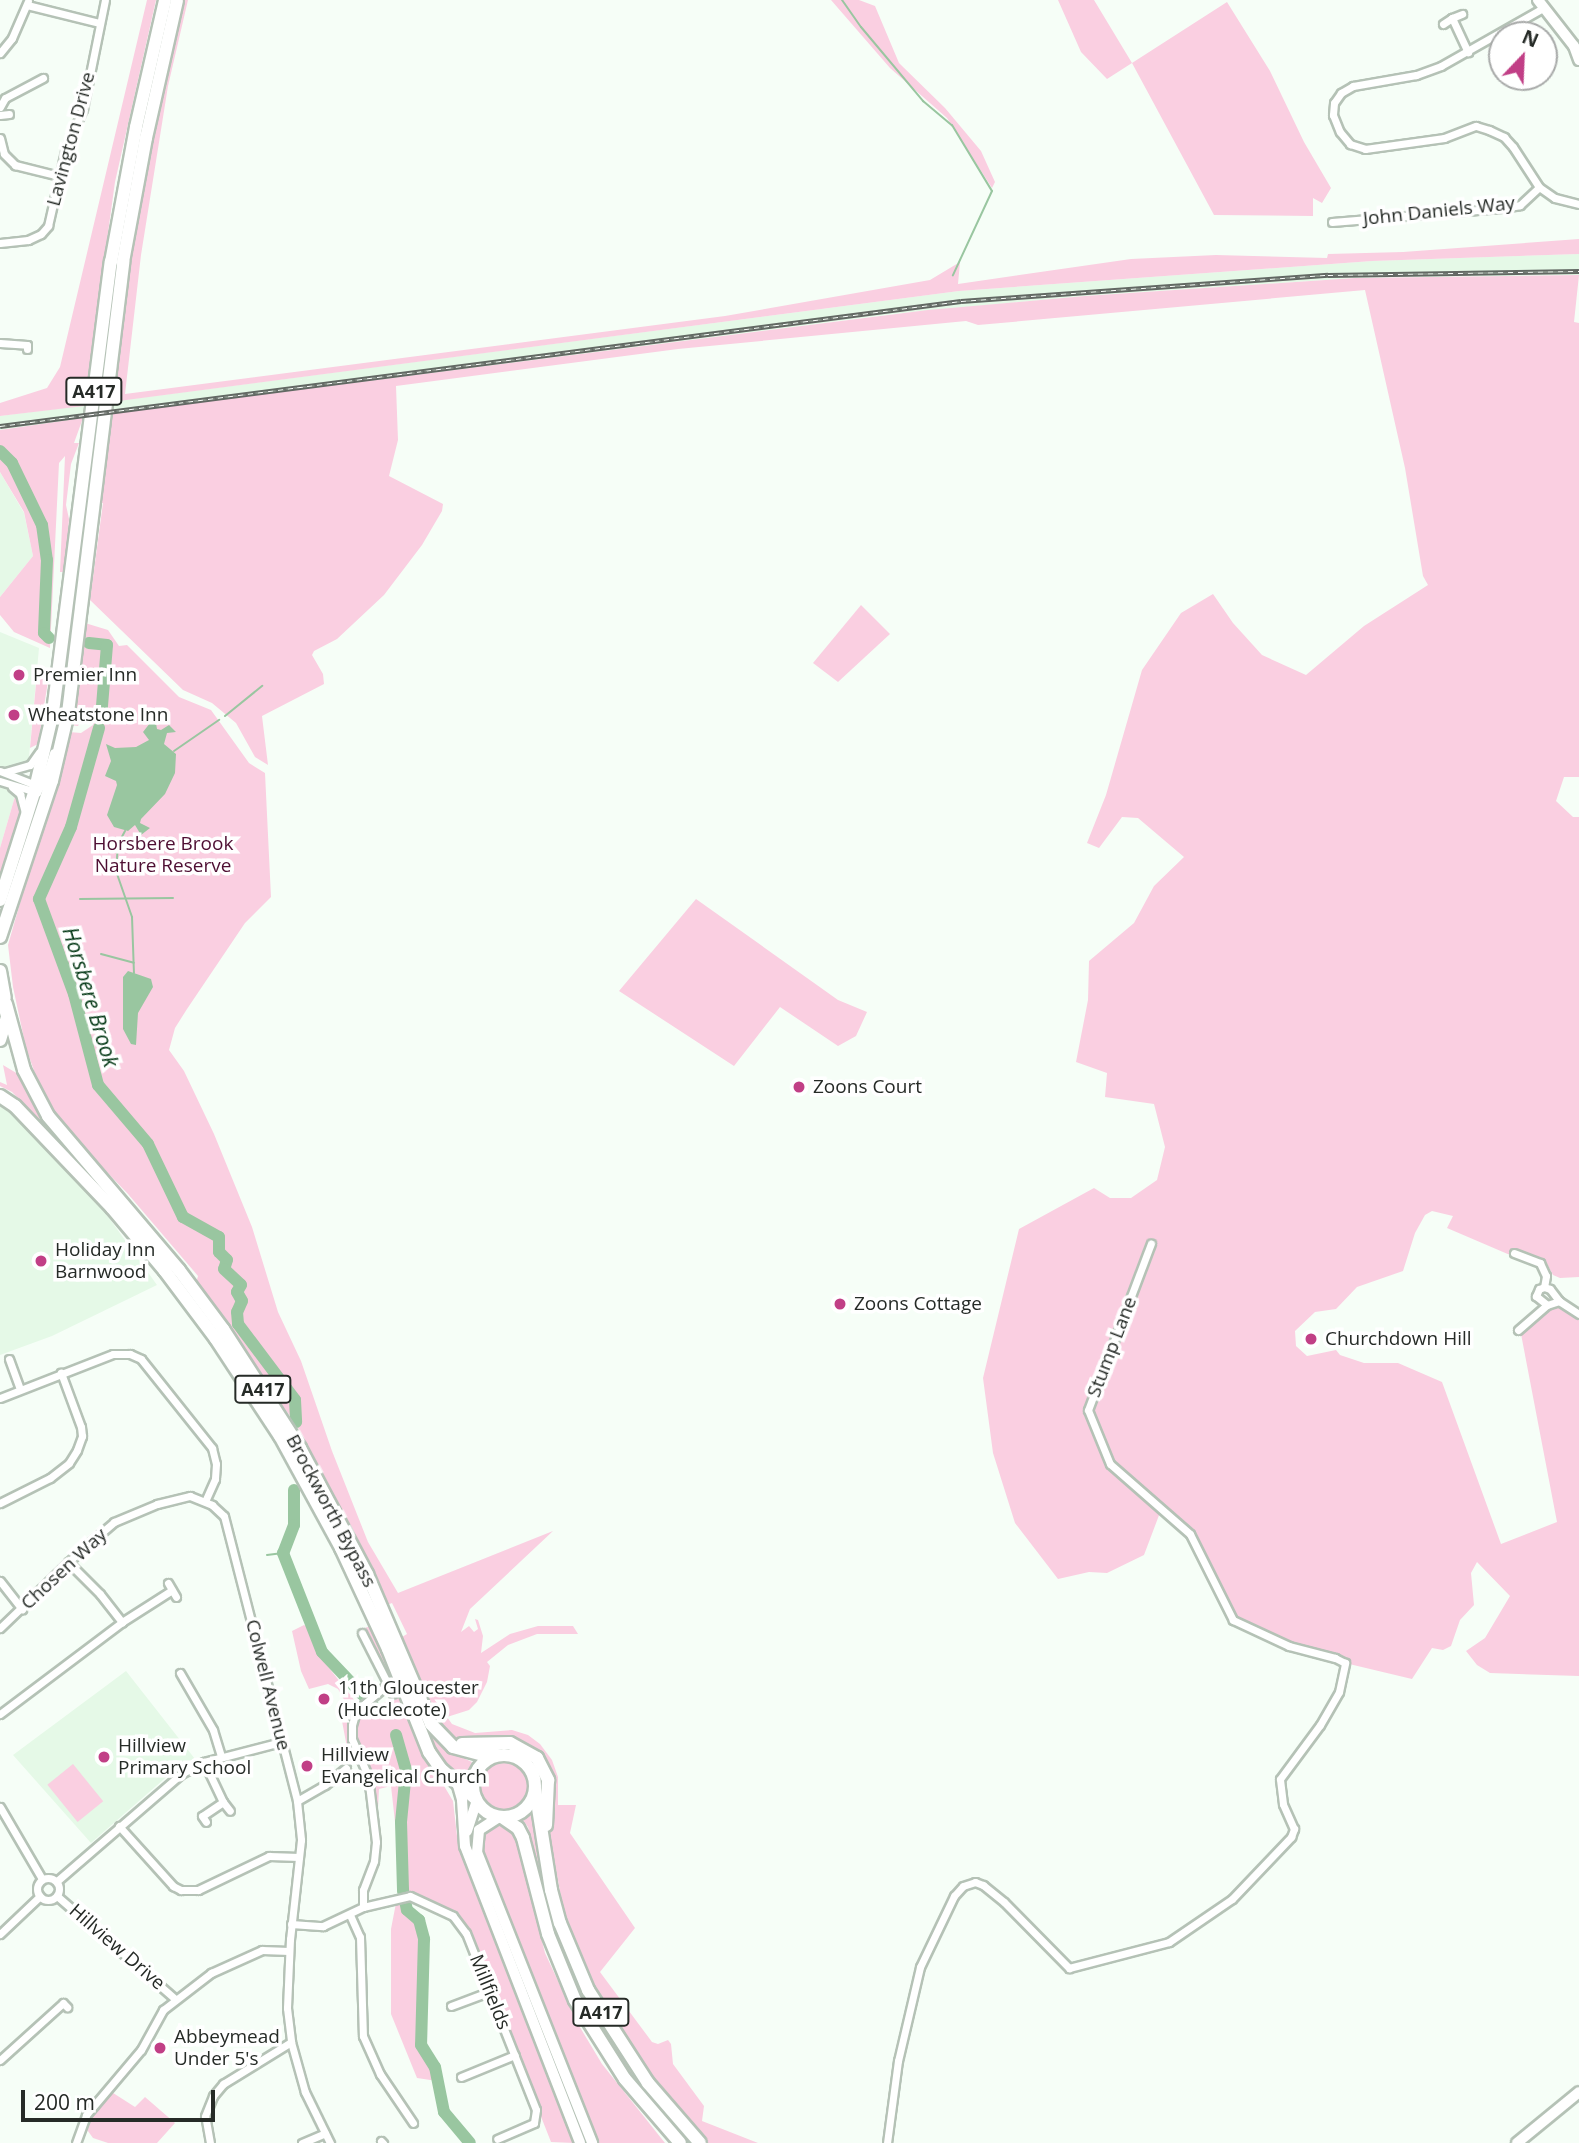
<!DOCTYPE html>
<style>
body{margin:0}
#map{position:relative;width:1579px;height:2143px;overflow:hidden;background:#f6fef7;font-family:"Open Sans",sans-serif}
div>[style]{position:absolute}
.built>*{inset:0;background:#e5f9e7}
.green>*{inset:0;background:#facfe1;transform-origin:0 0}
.round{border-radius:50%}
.water>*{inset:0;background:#99c6a0}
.stream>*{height:2px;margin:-1px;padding:0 1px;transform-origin:1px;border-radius:1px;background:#99c6a0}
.river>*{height:12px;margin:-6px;padding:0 6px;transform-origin:6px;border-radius:6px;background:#99c6a0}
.roads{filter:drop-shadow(2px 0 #b5c2b6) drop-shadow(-2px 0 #b5c2b6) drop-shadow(0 2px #b5c2b6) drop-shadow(0 -2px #b5c2b6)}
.street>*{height:7px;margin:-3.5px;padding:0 3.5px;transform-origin:3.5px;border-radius:3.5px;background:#fff}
.street>.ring{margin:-3.5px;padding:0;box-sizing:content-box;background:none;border:7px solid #fff;border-radius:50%}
.secondary>*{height:10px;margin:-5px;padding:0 5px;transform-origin:5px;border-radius:5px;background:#fff}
.highway>*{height:12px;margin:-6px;padding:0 6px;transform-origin:6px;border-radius:6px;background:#fff}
.highway>.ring{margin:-6px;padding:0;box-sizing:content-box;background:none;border:12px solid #fff;border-radius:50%}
.rail>*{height:4.5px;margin-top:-2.25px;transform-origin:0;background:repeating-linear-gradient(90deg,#fff 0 5px,#626863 0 10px);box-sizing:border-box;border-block:2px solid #626863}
.dots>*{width:19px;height:19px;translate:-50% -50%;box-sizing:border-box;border:4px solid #fff;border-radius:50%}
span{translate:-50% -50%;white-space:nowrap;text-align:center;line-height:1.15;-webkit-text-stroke:7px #fff;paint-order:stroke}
.shield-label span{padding:2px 5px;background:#fff;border:2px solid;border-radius:5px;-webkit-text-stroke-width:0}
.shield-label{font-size:18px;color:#262b27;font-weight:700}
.street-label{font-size:19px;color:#262b27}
.poi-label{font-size:19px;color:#262b27}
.left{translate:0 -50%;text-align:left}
.park-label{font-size:19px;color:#4e0f33}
.water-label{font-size:21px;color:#013613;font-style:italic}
.north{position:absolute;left:1488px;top:21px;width:70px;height:70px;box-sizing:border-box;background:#fff;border:2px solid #a8aaa9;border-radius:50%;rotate:23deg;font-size:19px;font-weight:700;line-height:28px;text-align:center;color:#262b27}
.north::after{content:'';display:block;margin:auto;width:24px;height:32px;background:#c13f86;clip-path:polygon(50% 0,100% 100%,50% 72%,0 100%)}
.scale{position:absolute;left:21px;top:2090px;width:194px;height:32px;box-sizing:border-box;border:4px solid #262b27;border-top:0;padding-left:9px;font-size:21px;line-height:24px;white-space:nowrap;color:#262b27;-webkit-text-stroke:5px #fff;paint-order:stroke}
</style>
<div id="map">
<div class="built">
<i style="clip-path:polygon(1579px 254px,1579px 275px,1355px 278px,1085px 296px,892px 314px,0 430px,0 416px,959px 291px,1372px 261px)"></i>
<i style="clip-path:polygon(0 472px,24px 513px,33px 556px,0 597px)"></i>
<i style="clip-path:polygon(0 632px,39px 648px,29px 757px,27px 763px,15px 768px,8px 787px,16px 793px,0 848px)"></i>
<i style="clip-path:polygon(0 1104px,37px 1138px,102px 1208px,157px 1285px,52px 1336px,0 1355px)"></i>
<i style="clip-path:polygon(126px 1671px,195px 1759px,171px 1773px,91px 1843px,13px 1755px)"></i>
</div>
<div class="green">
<i style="clip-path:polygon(147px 0,156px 0,115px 182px,84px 406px,0 416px,0 403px,47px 388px,60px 367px)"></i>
<i style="clip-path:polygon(182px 0,188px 0,168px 86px,141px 255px,125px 394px,725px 316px,930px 280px,960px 262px,958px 284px,1131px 259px,1216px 255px,1327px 258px,1328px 254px,1403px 252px,1579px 239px,1579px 254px,1372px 261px,959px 291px,111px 402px,135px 231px,162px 85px)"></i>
<i style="clip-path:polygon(831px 0,859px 0,875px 6px,899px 63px,945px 108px,981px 151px,995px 182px,992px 188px,947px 118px,890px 68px)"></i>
<i style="clip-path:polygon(1058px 0,1094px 0,1132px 63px,1227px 2px,1270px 71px,1304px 142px,1331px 188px,1322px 203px,1313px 198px,1313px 216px,1214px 215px,1132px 63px,1107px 79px,1081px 52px)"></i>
<i style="clip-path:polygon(1579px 275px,1574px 322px,1579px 323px,1579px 777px,1564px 777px,1556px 801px,1573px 817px,1579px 817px,1579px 1277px,1560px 1278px,1553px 1275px,1547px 1264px,1518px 1253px,1510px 1255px,1447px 1228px,1453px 1216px,1432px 1211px,1425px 1215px,1415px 1233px,1403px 1271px,1357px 1287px,1336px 1309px,1315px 1312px,1295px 1331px,1296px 1346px,1307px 1356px,1336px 1350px,1340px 1355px,1364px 1363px,1398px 1363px,1442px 1382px,1501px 1544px,1557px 1522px,1521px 1334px,1547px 1310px,1561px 1305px,1579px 1317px,1579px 1676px,1490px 1673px,1477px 1665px,1466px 1651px,1485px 1638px,1510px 1596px,1477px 1562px,1471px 1573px,1474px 1605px,1460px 1620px,1451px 1646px,1443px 1650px,1432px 1648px,1412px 1679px,1345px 1663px,1289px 1646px,1233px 1620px,1190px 1534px,1161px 1510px,1144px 1555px,1107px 1573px,1089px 1572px,1058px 1579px,1015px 1523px,993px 1453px,983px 1378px,1019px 1229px,1094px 1188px,1110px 1198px,1131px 1198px,1157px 1180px,1165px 1147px,1154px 1104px,1105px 1097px,1107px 1073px,1076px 1062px,1088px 1000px,1089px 961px,1134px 923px,1154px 886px,1184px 857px,1138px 818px,1122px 817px,1099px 848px,1087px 843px,1106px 795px,1142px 670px,1181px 613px,1213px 594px,1233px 623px,1262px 655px,1306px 675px,1364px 626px,1428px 585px,1423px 576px,1405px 468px,1365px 290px,978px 325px,966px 321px,678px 349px,396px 386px,398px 440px,389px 476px,443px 504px,442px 511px,422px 545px,384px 595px,337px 639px,314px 651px,312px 655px,323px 674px,324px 684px,262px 716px,268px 765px,255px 757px,236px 723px,212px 703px,183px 690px,90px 600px,103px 503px,97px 504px,109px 414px,928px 310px,1085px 296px,1355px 278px)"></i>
<i style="clip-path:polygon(83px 418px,74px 443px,79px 443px,71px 464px,66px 505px,69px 519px,65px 572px,60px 572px,65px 456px,59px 463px,50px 648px,14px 632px,0 615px,0 597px,33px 556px,24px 512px,0 472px,0 430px)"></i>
<i style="clip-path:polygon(861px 605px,890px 634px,838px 682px,813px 663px)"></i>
<i style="clip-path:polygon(85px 623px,108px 630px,119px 646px,127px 645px,179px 697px,211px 710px,249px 763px,265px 773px,271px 897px,245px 923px,187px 1009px,175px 1028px,169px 1050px,184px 1071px,214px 1134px,252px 1227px,278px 1312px,301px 1361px,332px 1451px,368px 1542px,398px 1593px,553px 1531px,470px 1609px,461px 1632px,469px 1626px,474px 1632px,478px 1629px,475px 1619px,478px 1620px,483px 1636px,481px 1653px,510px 1634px,538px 1626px,573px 1626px,578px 1634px,537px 1634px,508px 1645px,487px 1662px,490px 1666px,487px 1682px,477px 1702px,469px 1710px,447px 1717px,452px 1724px,475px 1733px,512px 1730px,528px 1735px,540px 1744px,552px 1760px,558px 1777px,558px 1805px,576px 1805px,570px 1833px,635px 1928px,600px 1972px,652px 2042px,658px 2044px,668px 2040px,671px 2044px,673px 2064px,704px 2106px,702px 2121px,758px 2143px,708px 2143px,651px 2077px,601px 2003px,565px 1919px,549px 1831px,551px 1785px,534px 1750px,464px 1742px,446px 1734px,433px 1722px,402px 1637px,407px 1634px,392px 1603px,387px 1605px,296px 1424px,195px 1287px,198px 1276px,128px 1194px,75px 1139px,43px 1096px,26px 1048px,13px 987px,8px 945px,69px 732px,81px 733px,93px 725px,94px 720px,82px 718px,78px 726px,70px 725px)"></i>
<i style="clip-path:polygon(37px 673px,49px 675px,38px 744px,30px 748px)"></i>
<i style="clip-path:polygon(16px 793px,22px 809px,0 889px,0 848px)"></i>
<i style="clip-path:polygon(696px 899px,838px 1000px,867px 1012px,856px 1036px,838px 1046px,780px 1007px,734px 1066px,619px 991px)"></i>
<i style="clip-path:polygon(3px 1065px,23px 1077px,47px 1122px,163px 1256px,220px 1331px,273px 1411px,354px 1557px,429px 1732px,446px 1750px,472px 1762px,465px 1780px,448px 1769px,431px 1749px,361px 1581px,290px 1447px,243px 1372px,145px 1237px,69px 1151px,12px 1092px,0 1086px,0 1082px,7px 1085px)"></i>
<i style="clip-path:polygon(304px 1625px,309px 1628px,322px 1659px,359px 1706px,355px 1711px,397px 1699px,365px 1628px,370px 1626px,404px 1702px,413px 1734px,453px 1801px,457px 1836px,464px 1861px,574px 2143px,551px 2142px,466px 1926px,453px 1916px,410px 1896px,409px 1890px,398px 1892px,401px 1876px,391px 1786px,379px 1789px,378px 1809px,372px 1810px,374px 1789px,370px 1771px,364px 1759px,350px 1763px,341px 1716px,351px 1712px,338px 1689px,328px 1684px,309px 1689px,301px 1671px,292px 1631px)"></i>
<i class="round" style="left:480px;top:1763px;width:48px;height:48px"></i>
<i style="left:73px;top:1764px;width:48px;height:33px;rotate:51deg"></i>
<i style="clip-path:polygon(533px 1812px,546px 1892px,584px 1994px,625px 2060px,693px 2143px,685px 2142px,628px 2072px,581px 1996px,554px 1930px,528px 1827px,522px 1819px)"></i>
<i style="clip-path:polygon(497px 1825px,508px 1827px,516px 1837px,545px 1953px,578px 2024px,602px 2064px,665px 2143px,597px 2143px,482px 1852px,482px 1835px,490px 1826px)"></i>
<i style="clip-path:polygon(396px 1903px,406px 1903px,407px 1910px,419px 1920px,424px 1939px,421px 2045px,435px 2067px,437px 2081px,417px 2078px,391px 2014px,391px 1929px)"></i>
<i style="clip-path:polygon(110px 2091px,135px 2107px,145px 2097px,175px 2123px,157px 2143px,108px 2143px,93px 2138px,85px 2127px,88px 2117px)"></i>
</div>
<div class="water">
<i style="clip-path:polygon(150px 723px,156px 723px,157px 729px,161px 730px,169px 725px,176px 732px,167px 733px,164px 744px,176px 754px,175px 773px,165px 794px,141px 819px,140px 823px,150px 828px,141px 835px,135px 825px,128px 831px,114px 827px,107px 815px,117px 785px,116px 781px,105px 776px,111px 761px,106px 744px,115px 748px,136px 747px,149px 740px,143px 732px)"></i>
<i style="clip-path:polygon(128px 971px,151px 979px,153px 987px,138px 1013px,136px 1045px,131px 1044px,123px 1029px,123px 977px)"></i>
</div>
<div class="stream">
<i style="left:842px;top:0;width:33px;rotate:55deg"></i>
<i style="left:861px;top:27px;width:97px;rotate:50deg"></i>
<i style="left:923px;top:101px;width:38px;rotate:40deg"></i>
<i style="left:952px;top:125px;width:77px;rotate:58.8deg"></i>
<i style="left:992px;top:191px;width:93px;rotate:114.9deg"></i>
<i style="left:225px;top:716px;width:48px;rotate:-39deg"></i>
<i style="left:174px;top:751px;width:55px;rotate:-34.6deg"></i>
<i style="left:125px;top:831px;width:15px;rotate:118deg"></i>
<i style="left:118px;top:844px;width:27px;rotate:94deg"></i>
<i style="left:116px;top:871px;width:49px;rotate:70.8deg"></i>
<i style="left:132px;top:917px;width:56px;rotate:88deg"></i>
<i style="left:80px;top:899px;width:93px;rotate:-0.6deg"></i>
<i style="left:101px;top:954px;width:34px;rotate:15deg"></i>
<i style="left:267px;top:1555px;width:16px;rotate:-7deg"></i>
</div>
<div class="river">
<i style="left:0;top:451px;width:17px;rotate:45deg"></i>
<i style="left:12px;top:463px;width:69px;rotate:64.2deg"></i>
<i style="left:42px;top:525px;width:35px;rotate:82deg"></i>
<i style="left:47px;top:560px;width:73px;rotate:92.4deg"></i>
<i style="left:44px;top:633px;width:7px;rotate:45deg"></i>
<i style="left:89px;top:643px;width:18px;rotate:6deg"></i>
<i style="left:107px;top:645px;width:73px;rotate:94.7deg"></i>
<i style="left:99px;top:728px;width:103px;rotate:105.8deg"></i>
<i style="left:71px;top:827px;width:79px;rotate:114deg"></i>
<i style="left:39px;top:899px;width:101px;rotate:69.8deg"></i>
<i style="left:74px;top:994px;width:94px;rotate:75.2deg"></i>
<i style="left:98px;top:1085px;width:77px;rotate:49.7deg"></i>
<i style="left:148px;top:1144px;width:81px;rotate:64.4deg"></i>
<i style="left:183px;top:1217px;width:41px;rotate:29.1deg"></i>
<i style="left:219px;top:1237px;width:15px;rotate:90deg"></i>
<i style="left:219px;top:1252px;width:11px;rotate:45deg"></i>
<i style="left:227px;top:1260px;width:9px;rotate:108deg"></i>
<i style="left:224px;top:1269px;width:23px;rotate:43deg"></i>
<i style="left:241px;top:1285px;width:8px;rotate:120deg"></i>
<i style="left:237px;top:1292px;width:10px;rotate:61deg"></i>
<i style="left:242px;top:1301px;width:12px;rotate:114deg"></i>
<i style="left:237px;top:1312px;width:12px;rotate:85deg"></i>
<i style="left:238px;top:1324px;width:95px;rotate:53.1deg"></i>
<i style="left:295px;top:1400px;width:22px;rotate:87deg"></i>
<i style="left:294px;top:1490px;width:35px;rotate:90deg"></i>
<i style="left:294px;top:1525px;width:30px;rotate:111deg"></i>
<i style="left:283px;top:1553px;width:106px;rotate:68.5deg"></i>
<i style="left:322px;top:1652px;width:76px;rotate:46.6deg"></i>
<i style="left:396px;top:1735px;width:37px;rotate:74deg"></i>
<i style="left:406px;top:1771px;width:51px;rotate:95.6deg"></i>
<i style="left:401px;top:1822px;width:68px;rotate:88.3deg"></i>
<i style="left:403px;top:1890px;width:20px;rotate:79deg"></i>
<i style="left:407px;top:1910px;width:16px;rotate:40deg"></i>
<i style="left:419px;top:1920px;width:20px;rotate:75deg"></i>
<i style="left:424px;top:1939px;width:106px;rotate:91.6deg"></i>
<i style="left:421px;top:2045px;width:26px;rotate:58deg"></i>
<i style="left:435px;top:2067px;width:46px;rotate:78.7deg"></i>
<i style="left:444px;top:2112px;width:40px;rotate:50deg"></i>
</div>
<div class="roads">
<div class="street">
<i style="left:27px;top:5px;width:74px;rotate:14deg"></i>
<i style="left:1543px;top:8px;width:117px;rotate:150.4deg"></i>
<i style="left:1441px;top:66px;width:27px;rotate:160deg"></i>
<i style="left:1416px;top:75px;width:64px;rotate:170.1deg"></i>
<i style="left:1353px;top:86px;width:14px;rotate:150deg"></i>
<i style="left:1341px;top:93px;width:12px;rotate:125deg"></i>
<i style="left:1334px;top:103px;width:12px;rotate:95deg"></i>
<i style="left:1333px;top:115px;width:18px;rotate:68deg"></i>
<i style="left:1340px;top:132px;width:16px;rotate:50deg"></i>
<i style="left:1350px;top:144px;width:16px;rotate:18deg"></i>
<i style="left:1365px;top:149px;width:80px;rotate:-7.9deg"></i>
<i style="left:1444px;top:138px;width:34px;rotate:-21deg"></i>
<i style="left:1476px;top:126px;width:14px;rotate:17deg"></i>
<i style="left:1489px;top:130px;width:17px;rotate:25deg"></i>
<i style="left:1504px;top:137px;width:13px;rotate:48deg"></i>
<i style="left:1513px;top:147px;width:48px;rotate:57deg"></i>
<i style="left:1539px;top:187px;width:19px;rotate:35deg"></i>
<i style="left:1555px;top:198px;width:25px;rotate:14deg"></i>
<i style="left:1452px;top:18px;width:11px;rotate:-22deg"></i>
<i style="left:1443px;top:24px;width:11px;rotate:-34deg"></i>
<i style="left:1452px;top:18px;width:38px;rotate:65deg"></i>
<i style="left:0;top:53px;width:19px;rotate:-51deg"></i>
<i style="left:12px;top:38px;width:40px;rotate:-66.6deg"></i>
<i style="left:0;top:107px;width:10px;rotate:-61deg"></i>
<i style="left:5px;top:98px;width:43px;rotate:-27.8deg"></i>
<i style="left:0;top:115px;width:9px;rotate:-6deg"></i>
<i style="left:0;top:138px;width:16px;rotate:76deg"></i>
<i style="left:4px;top:154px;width:16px;rotate:45deg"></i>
<i style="left:15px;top:165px;width:45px;rotate:14deg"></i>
<i style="left:1332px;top:222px;width:171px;rotate:-4.7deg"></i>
<i style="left:1502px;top:208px;width:18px;rotate:-9deg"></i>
<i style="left:1520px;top:205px;width:26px;rotate:-43deg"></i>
<i style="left:0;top:243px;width:28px;rotate:-6deg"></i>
<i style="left:28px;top:240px;width:14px;rotate:-25deg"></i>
<i style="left:41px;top:234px;width:11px;rotate:-49deg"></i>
<i style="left:48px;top:226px;width:77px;rotate:-77.2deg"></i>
<i style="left:65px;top:151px;width:46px;rotate:-66.8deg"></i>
<i style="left:83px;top:109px;width:111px;rotate:-78.6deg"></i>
<i style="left:0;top:343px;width:27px;rotate:4deg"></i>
<i style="left:27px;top:345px;width:4px;rotate:90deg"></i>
<i style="left:0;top:771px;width:41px;rotate:21.5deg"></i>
<i style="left:5px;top:772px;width:26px;rotate:-16deg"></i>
<i style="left:30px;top:765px;width:16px;rotate:-55deg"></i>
<i style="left:0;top:781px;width:39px;rotate:17deg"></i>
<i style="left:37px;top:792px;width:15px;rotate:-58deg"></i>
<i style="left:45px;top:779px;width:28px;rotate:-73deg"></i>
<i style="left:12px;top:787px;width:11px;rotate:41deg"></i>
<i style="left:20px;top:794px;width:20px;rotate:75deg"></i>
<i style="left:1514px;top:1253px;width:28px;rotate:21deg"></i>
<i style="left:1540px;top:1263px;width:14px;rotate:65deg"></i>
<i style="left:1546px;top:1276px;width:11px;rotate:100deg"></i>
<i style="left:1544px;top:1287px;width:5px;rotate:158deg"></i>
<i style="left:1539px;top:1289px;width:8px;rotate:113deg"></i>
<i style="left:1536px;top:1296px;width:14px;rotate:39deg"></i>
<i style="left:1544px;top:1287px;width:6px;rotate:18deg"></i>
<i style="left:1550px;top:1289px;width:15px;rotate:53deg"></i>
<i style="left:1518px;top:1330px;width:38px;rotate:-41deg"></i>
<i style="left:1547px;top:1305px;width:13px;rotate:-18deg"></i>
<i style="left:1559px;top:1301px;width:24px;rotate:33deg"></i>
<i style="left:9px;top:1359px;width:32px;rotate:70deg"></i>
<i style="left:0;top:1398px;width:121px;rotate:-21.3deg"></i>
<i style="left:113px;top:1354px;width:17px"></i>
<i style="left:130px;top:1354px;width:12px;rotate:24deg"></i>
<i style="left:141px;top:1359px;width:114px;rotate:51.4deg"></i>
<i style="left:212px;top:1448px;width:16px;rotate:76deg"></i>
<i style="left:216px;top:1464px;width:15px;rotate:94deg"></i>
<i style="left:215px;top:1479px;width:24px;rotate:114deg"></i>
<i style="left:0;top:1503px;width:56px;rotate:-26.6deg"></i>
<i style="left:50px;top:1478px;width:24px;rotate:-38deg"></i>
<i style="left:69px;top:1463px;width:15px;rotate:-58deg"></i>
<i style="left:77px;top:1450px;width:15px;rotate:-70deg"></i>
<i style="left:82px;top:1436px;width:9px;rotate:-96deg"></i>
<i style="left:81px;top:1427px;width:58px;rotate:-110.3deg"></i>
<i style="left:68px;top:1562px;width:45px;rotate:45deg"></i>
<i style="left:100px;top:1594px;width:36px;rotate:52deg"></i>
<i style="left:0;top:1581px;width:36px;rotate:52deg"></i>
<i style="left:168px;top:1583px;width:16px;rotate:60deg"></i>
<i style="left:0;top:1628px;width:110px;rotate:-43.9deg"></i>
<i style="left:79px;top:1552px;width:46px;rotate:-40.6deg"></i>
<i style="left:114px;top:1522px;width:47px;rotate:-22.7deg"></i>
<i style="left:157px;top:1504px;width:34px;rotate:-14deg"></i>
<i style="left:190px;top:1496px;width:24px;rotate:22deg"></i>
<i style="left:212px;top:1505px;width:16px;rotate:43deg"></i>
<i style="left:224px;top:1516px;width:294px;rotate:75.6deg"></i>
<i style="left:297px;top:1801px;width:39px;rotate:84deg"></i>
<i style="left:301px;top:1840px;width:100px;rotate:96.3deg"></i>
<i style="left:290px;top:1939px;width:69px;rotate:92.5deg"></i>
<i style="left:287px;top:2008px;width:34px;rotate:83deg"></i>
<i style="left:291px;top:2042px;width:52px;rotate:74.4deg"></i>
<i style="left:305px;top:2092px;width:57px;rotate:63.9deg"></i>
<i style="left:362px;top:1633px;width:68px;rotate:63.1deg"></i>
<i style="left:180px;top:1673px;width:66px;rotate:59.9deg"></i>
<i style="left:213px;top:1730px;width:28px;rotate:73deg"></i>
<i style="left:0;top:1714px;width:153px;rotate:-37deg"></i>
<i style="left:122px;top:1622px;width:59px;rotate:-32.6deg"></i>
<i style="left:204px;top:1762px;width:44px;rotate:64.6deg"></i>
<i style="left:223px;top:1802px;width:25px;rotate:146deg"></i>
<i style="left:202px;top:1816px;width:7px;rotate:56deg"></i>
<i style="left:297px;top:1801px;width:32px;rotate:-30deg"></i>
<i style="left:325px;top:1785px;width:27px;rotate:-39deg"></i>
<i style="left:223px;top:1802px;width:11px;rotate:52deg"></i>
<i style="left:0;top:1807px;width:83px;rotate:59.7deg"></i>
<i style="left:119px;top:1826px;width:81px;rotate:48deg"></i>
<i style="left:173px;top:1886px;width:9px;rotate:27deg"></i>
<i style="left:181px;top:1890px;width:17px"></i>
<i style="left:198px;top:1890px;width:79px;rotate:-25.6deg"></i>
<i style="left:269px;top:1856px;width:30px;rotate:2deg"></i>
<i class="ring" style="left:37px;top:1878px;width:15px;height:15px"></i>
<i style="left:57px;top:1881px;width:164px;rotate:-40.8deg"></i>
<i style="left:181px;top:1774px;width:26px;rotate:-28deg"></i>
<i style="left:204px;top:1762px;width:80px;rotate:-14.6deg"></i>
<i style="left:57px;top:1896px;width:157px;rotate:41.1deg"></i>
<i style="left:363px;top:1907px;width:48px;rotate:-13.2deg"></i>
<i style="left:410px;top:1896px;width:47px;rotate:24.9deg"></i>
<i style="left:453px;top:1916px;width:21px;rotate:53deg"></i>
<i style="left:466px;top:1933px;width:190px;rotate:68.4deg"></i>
<i style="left:536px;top:2110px;width:13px;rotate:99deg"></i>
<i style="left:534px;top:2123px;width:40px;rotate:156.6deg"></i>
<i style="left:350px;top:1915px;width:24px;rotate:66deg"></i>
<i style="left:360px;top:1937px;width:99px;rotate:88.3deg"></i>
<i style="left:363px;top:2036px;width:42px;rotate:65.9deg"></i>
<i style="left:380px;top:2074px;width:59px;rotate:56deg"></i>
<i style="left:291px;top:1924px;width:32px;rotate:4deg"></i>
<i style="left:323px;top:1926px;width:44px;rotate:-25.4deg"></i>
<i style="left:363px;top:1907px;width:17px;rotate:-90deg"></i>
<i style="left:363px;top:1890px;width:31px;rotate:-69deg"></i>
<i style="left:374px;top:1861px;width:19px;rotate:-84deg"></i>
<i style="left:376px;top:1842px;width:66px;rotate:-96.9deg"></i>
<i style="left:368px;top:1776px;width:40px;rotate:-113.4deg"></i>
<i style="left:352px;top:1739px;width:14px;rotate:-90deg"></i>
<i style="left:352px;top:1725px;width:15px;rotate:-74deg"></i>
<i style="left:356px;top:1711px;width:42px;rotate:-40.2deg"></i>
<i style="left:0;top:1934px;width:55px;rotate:-43.5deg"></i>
<i style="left:451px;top:2006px;width:43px;rotate:-20.6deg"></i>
<i style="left:0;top:2060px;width:85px;rotate:-42.1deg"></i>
<i style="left:63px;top:2003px;width:6px;rotate:45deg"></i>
<i style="left:461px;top:2077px;width:58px;rotate:-22.2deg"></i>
<i style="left:381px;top:2141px;width:3px;rotate:45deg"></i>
<i style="left:76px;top:2143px;width:30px;rotate:-70deg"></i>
<i style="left:86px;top:2115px;width:85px;rotate:-49.8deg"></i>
<i style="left:141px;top:2050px;width:46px;rotate:-61.2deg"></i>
<i style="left:163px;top:2010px;width:61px;rotate:-37.6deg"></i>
<i style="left:211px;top:1973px;width:56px;rotate:-24.3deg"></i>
<i style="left:262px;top:1950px;width:27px;rotate:2deg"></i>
<i style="left:210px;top:2143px;width:27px;rotate:-100deg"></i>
<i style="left:205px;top:2116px;width:22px;rotate:-68deg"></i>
<i style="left:213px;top:2096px;width:16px;rotate:-50deg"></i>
<i style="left:223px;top:2084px;width:80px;rotate:-31.7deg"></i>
<i style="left:302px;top:2143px;width:25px;rotate:-23deg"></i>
<i style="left:887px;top:2143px;width:83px;rotate:-82.4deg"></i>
<i style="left:898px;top:2061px;width:97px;rotate:-76.8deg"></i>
<i style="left:920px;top:1967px;width:79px;rotate:-64.4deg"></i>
<i style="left:954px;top:1896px;width:13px;rotate:-48deg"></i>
<i style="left:963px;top:1886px;width:13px;rotate:-18deg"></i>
<i style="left:975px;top:1882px;width:9px;rotate:21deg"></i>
<i style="left:983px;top:1885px;width:27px;rotate:39deg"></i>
<i style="left:1004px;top:1902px;width:93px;rotate:45.4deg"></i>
<i style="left:1069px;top:1968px;width:103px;rotate:-14.6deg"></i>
<i style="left:1169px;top:1942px;width:76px;rotate:-34.3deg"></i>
<i style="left:1232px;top:1899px;width:86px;rotate:-46.4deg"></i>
<i style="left:1291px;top:1837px;width:9px;rotate:-69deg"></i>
<i style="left:1294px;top:1829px;width:27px;rotate:-114deg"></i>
<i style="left:1283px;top:1804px;width:25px;rotate:-97deg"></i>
<i style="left:1280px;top:1779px;width:67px;rotate:-53.5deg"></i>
<i style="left:1320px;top:1725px;width:38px;rotate:-60deg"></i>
<i style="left:1339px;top:1692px;width:30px;rotate:-78deg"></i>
<i style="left:1345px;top:1663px;width:11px;rotate:-153deg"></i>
<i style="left:1335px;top:1658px;width:48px;rotate:-165.4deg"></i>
<i style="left:1289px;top:1646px;width:62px;rotate:-155.1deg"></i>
<i style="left:1233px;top:1620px;width:96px;rotate:-116.6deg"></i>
<i style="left:1190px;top:1534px;width:106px;rotate:-138.8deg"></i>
<i style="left:1110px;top:1464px;width:58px;rotate:-112.2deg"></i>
<i style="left:1088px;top:1410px;width:178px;rotate:-69.3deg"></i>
</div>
<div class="secondary">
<i style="left:1538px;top:0;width:58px;rotate:52deg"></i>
<i style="left:1574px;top:46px;width:15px;rotate:70deg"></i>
<i style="left:457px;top:1782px;width:19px;rotate:74deg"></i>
<i style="left:462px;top:1800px;width:46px;rotate:86.3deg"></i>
<i style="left:465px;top:1846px;width:318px;rotate:68.8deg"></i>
<i style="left:499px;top:1817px;width:24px;rotate:147deg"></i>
<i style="left:479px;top:1830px;width:22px;rotate:95deg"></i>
<i style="left:477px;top:1852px;width:313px;rotate:68.4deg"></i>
<i style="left:467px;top:1831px;width:32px;rotate:-72deg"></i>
<i style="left:1517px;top:2143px;width:80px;rotate:-39.4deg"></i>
</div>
<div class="highway">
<i style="left:0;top:900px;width:112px;rotate:-72.4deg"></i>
<i style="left:34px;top:793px;width:83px;rotate:-76.8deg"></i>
<i style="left:53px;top:712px;width:454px;rotate:-82.7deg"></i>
<i style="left:111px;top:262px;width:137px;rotate:-79.5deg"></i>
<i style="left:136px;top:127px;width:130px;rotate:-77.1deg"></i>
<i style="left:0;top:937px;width:164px;rotate:-71.6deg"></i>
<i style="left:52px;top:781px;width:70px;rotate:-76.8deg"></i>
<i style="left:68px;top:713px;width:454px;rotate:-83deg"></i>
<i style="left:123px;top:262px;width:126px;rotate:-79.5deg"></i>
<i style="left:146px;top:138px;width:141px;rotate:-77.3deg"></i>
<i style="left:0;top:971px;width:27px;rotate:80deg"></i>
<i style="left:0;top:990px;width:28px;rotate:75deg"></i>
<i style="left:7px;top:1017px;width:24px;rotate:107deg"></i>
<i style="left:6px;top:1004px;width:68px;rotate:74.7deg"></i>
<i style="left:24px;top:1070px;width:52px;rotate:62.4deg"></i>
<i style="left:48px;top:1116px;width:202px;rotate:49.6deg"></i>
<i style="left:179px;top:1270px;width:74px;rotate:53.3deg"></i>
<i style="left:223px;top:1329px;width:142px;rotate:57.1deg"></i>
<i style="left:300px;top:1448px;width:143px;rotate:62deg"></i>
<i style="left:367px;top:1574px;width:163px;rotate:66.9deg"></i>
<i style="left:431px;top:1724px;width:32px;rotate:46deg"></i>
<i style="left:453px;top:1747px;width:31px;rotate:15deg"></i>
<i style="left:483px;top:1755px;width:15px"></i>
<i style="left:0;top:1096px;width:18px;rotate:34deg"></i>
<i style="left:15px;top:1106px;width:141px;rotate:46.4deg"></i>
<i style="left:112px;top:1208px;width:82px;rotate:49.9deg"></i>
<i style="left:165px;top:1271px;width:85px;rotate:53.1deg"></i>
<i style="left:216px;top:1339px;width:116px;rotate:56.6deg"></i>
<i style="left:280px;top:1436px;width:128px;rotate:61.4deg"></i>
<i style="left:341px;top:1548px;width:111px;rotate:65deg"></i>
<i style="left:388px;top:1649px;width:111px;rotate:68.3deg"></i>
<i style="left:429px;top:1752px;width:21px;rotate:55deg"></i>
<i style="left:441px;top:1769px;width:46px;rotate:40.6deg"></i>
<i style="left:462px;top:1744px;width:48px;rotate:-1.2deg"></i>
<i style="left:510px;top:1743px;width:31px;rotate:29deg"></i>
<i style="left:537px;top:1758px;width:25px;rotate:63deg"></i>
<i style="left:548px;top:1780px;width:45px;rotate:92.5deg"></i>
<i class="ring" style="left:473px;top:1755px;width:50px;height:50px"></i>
<i style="left:535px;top:1789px;width:102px;rotate:81deg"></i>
<i style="left:551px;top:1890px;width:34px;rotate:75deg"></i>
<i style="left:560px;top:1923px;width:73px;rotate:67.3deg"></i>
<i style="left:588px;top:1990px;width:111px;rotate:57.2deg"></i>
<i style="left:648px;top:2083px;width:79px;rotate:49.1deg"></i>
<i style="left:502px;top:1817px;width:19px;rotate:35deg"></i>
<i style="left:518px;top:1828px;width:11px;rotate:63deg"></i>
<i style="left:523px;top:1838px;width:99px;rotate:75.4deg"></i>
<i style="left:548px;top:1934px;width:71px;rotate:67.8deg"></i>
<i style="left:575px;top:2000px;width:93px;rotate:57.7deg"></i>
<i style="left:625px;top:2079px;width:84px;rotate:49.3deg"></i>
</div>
</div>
<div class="rail">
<i style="left:0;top:426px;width:969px;rotate:-7.41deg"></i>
<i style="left:961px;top:301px;width:368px;rotate:-4.1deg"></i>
<i style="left:1328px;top:275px;width:251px;rotate:-0.9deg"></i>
</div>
<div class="dots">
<i style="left:19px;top:675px;background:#c13f86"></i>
<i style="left:14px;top:715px;background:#c13f86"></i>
<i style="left:799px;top:1087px;background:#c13f86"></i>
<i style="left:41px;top:1261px;background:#c13f86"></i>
<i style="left:840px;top:1304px;background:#c13f86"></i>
<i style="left:1311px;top:1339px;background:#c13f86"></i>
<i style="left:324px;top:1699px;background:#c13f86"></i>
<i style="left:104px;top:1757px;background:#c13f86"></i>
<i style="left:307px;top:1766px;background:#c13f86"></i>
<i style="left:160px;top:2048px;background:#c13f86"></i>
</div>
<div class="shield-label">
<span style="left:94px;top:391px">A417</span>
<span style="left:263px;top:1389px">A417</span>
<span style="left:601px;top:2012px">A417</span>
</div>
<div class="street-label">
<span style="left:71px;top:139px;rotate:-75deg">Lavington Drive</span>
<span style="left:1439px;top:211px;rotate:-6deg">John Daniels Way</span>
<span style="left:1112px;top:1347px;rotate:-69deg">Stump Lane</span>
<span style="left:331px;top:1511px;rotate:62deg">Brockworth Bypass</span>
<span style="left:64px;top:1569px;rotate:-43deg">Chosen Way</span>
<span style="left:268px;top:1685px;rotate:76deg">Colwell Avenue</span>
<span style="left:117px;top:1947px;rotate:41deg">Hillview Drive</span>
<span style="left:490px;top:1992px;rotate:68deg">Millfields</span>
</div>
<div class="poi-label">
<span class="left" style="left:33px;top:675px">Premier Inn</span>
<span class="left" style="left:28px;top:715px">Wheatstone Inn</span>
<span class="left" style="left:813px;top:1087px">Zoons Court</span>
<span class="left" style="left:55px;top:1261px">Holiday Inn<br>Barnwood</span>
<span class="left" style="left:854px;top:1304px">Zoons Cottage</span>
<span class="left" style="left:1325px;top:1339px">Churchdown Hill</span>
<span class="left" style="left:338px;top:1699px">11th Gloucester<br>(Hucclecote)</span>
<span class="left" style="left:118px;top:1757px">Hillview<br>Primary School</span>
<span class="left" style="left:321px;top:1766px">Hillview<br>Evangelical Church</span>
<span class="left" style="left:174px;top:2048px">Abbeymead<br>Under 5's</span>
</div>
<div class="park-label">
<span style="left:163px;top:855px">Horsbere Brook<br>Nature Reserve</span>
</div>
<div class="water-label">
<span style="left:91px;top:997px;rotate:73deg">Horsbere Brook</span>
</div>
<div class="north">N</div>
<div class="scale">200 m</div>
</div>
